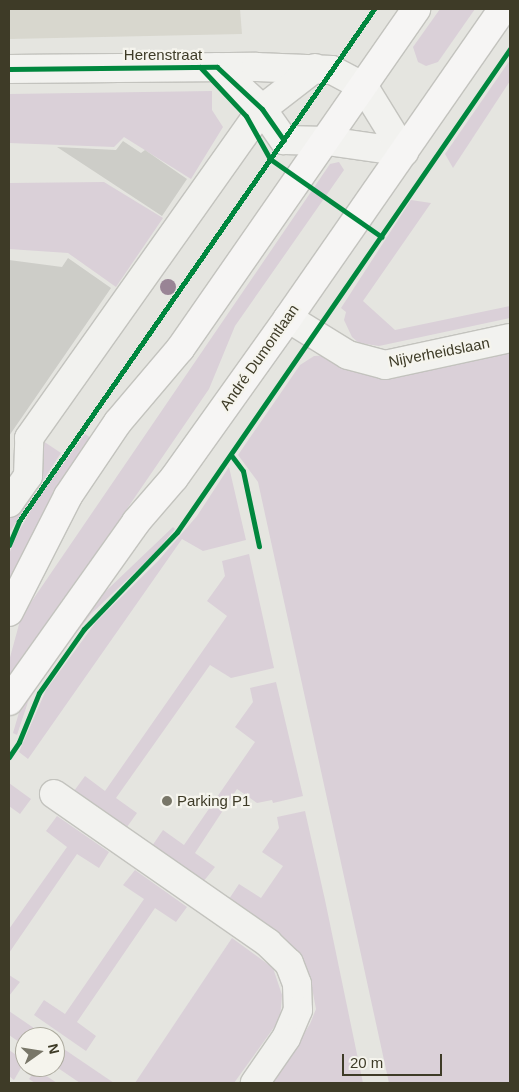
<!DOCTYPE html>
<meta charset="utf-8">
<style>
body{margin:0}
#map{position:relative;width:519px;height:1092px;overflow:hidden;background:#e5e5e0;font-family:Arial,sans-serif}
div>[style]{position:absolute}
.built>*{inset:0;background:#d8d7ce}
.green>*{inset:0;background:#dad0d8}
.building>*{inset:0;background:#cdcdc8}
.roads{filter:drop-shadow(1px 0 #c3c3be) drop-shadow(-1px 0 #c3c3be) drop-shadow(0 1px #c3c3be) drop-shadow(0 -1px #c3c3be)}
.minor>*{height:28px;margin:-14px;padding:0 14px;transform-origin:14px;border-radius:14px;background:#f2f2ef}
.major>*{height:28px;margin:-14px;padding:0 14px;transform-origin:14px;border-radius:14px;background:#f6f5f4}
.cycleway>*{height:5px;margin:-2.5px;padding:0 2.5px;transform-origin:2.5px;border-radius:2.5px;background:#00873e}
.trees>*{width:16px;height:16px;margin:-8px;border-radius:50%;background:#998495}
.dots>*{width:14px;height:14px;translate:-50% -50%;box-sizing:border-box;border:2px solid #f5f4ed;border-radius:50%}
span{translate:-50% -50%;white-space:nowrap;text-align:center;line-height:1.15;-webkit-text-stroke:4.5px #f5f4ed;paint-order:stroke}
.street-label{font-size:15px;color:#3e3b27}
.poi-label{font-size:15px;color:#3e3b27}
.left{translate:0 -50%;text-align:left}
.frame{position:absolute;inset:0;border:10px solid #3e3b27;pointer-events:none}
.north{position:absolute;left:15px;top:1027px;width:50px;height:50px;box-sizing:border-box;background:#f5f4ed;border:1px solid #acaa9e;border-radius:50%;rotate:77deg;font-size:14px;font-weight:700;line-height:20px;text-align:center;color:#3e3b27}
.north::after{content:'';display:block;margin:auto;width:18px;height:22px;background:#787668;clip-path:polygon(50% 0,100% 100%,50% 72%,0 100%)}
.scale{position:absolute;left:342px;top:1054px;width:100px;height:22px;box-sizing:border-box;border:2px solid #3e3b27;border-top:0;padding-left:6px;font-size:15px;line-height:18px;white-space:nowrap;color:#3e3b27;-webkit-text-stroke:4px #f5f4ed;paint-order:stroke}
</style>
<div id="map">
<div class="built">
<i style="clip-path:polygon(9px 9px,240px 9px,242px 34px,9px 39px)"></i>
</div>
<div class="green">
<i style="clip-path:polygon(440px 9px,475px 9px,438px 62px,426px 66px,418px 62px,413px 47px)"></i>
<i style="clip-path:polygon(510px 60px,510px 81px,453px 168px,445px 154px)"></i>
<i style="clip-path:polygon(212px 91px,212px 110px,223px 127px,191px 179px,124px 137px,114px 147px,9px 143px,9px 94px)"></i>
<i style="clip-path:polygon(339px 162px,344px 170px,235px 326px,209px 389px,9px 681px,9px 661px,21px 617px,330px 164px)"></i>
<i style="clip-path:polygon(104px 182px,163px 218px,116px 287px,68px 253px,9px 249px,9px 183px)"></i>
<i style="clip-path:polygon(411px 200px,431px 203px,363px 301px,395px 330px,510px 306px,510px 318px,379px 346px,359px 343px,352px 337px,344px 320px,346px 312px,341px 308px)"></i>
<i style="clip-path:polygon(510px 348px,510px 1083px,389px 1083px,258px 482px,238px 455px,300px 365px,314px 356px)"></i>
<i style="clip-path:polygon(85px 434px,94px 440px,9px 589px,9px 554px,18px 533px,36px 501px)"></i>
<i style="clip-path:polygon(40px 439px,61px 453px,9px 533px,9px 514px)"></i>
<i style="clip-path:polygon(229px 467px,246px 540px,203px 551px,182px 539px,28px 759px,19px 752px,46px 690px,96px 622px,158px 561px,197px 516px)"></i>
<i style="clip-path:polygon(173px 527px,175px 529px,154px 554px,91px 614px,42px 677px,28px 702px,17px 735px,13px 733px,25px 692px,86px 610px)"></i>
<i style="clip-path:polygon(249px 554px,274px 668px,231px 678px,210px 665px,116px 798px,137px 813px,127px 827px,74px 791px,85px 776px,105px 791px,227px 616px,207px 601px,225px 576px,222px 561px)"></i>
<i style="clip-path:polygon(276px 682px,303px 796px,273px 803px,272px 800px,257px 803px,237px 789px,195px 853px,215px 867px,203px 882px,152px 846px,163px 830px,184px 845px,255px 742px,235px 727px,253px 702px,250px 688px)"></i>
<i style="clip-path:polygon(9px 783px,31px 799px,20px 814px,9px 806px)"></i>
<i style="clip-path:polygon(305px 811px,325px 900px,363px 1083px,272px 1083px,310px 1024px,316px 1009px,313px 993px,299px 954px,229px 899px,239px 884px,261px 898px,283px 866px,262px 852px,279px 828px,277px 817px)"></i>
<i style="clip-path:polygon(57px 816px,109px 852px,99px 868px,77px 854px,9px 953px,9px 929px,67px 847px,46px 831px)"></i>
<i style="clip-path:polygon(135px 870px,187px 907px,176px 922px,155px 908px,77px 1022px,96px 1036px,86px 1051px,34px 1015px,44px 1000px,65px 1014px,144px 899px,123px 885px)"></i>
<i style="clip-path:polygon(232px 938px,273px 968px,282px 995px,280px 1019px,234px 1083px,135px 1083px)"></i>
<i style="clip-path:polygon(9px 975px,20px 982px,9px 996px)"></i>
<i style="clip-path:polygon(9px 1011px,44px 1035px,42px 1037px,25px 1037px,25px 1046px,9px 1035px)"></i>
<i style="clip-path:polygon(55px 1043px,114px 1083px,80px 1083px,55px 1066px)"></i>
<i style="clip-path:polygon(9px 1050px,25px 1061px,14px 1080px,9px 1076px)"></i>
<i style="clip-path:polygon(36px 1069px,57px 1083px,35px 1083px,29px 1079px)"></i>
</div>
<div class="building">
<i style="clip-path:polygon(123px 141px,141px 153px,145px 150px,187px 179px,162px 216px,57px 147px,116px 150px)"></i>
<i style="clip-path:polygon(68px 258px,111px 288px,9px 436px,9px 260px,62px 267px)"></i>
</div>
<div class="roads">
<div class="minor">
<i style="left:217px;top:67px;width:62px;rotate:43deg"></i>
<i style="left:262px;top:109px;width:38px;rotate:55deg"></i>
<i style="left:284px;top:140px;width:43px;rotate:1.3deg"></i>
<i style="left:327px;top:141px;width:78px;rotate:8.1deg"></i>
<i style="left:9px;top:69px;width:247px;rotate:-0.5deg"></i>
<i style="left:256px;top:67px;width:76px;rotate:2.3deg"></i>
<i style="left:332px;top:70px;width:36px;rotate:28deg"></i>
<i style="left:364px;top:87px;width:76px;rotate:58.4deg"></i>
<i style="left:288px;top:318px;width:70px;rotate:31.7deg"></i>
<i style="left:348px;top:355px;width:38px;rotate:15deg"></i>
<i style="left:385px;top:365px;width:128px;rotate:-12.2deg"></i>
<i style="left:9px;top:503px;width:33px;rotate:-55deg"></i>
<i style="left:28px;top:476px;width:38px;rotate:-88deg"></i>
<i style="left:29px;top:438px;width:403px;rotate:-54.7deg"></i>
<i style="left:262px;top:109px;width:67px;rotate:-37.7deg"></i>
<i style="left:54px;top:794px;width:261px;rotate:34.8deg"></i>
<i style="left:268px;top:943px;width:29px;rotate:44deg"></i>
<i style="left:289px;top:963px;width:22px;rotate:69deg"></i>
<i style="left:297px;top:984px;width:26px;rotate:88deg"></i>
<i style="left:298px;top:1010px;width:30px;rotate:113deg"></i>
<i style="left:286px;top:1038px;width:55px;rotate:124.6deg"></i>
</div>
<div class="major">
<i style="left:9px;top:612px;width:130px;rotate:-63deg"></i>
<i style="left:68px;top:496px;width:89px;rotate:-56deg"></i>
<i style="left:118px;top:422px;width:96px;rotate:-49.7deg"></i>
<i style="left:180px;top:349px;width:414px;rotate:-55.2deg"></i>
<i style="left:9px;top:701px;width:219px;rotate:-54.6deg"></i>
<i style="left:136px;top:522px;width:58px;rotate:-49.2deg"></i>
<i style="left:174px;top:478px;width:196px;rotate:-54.5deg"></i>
<i style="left:288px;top:318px;width:376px;rotate:-55.2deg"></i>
</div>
</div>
<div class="cycleway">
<i style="left:200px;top:67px;width:67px;rotate:46.8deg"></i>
<i style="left:246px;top:116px;width:49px;rotate:60.8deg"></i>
<i style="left:270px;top:159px;width:136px;rotate:34.9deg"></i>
<i style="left:9px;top:69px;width:208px;rotate:-0.6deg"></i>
<i style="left:217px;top:67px;width:62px;rotate:43deg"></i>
<i style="left:262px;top:109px;width:38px;rotate:55deg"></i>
<i style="left:231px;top:455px;width:20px;rotate:53deg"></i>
<i style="left:243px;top:471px;width:77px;rotate:78deg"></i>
<i style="left:9px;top:545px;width:26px;rotate:-67deg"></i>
<i style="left:19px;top:521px;width:623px;rotate:-55.26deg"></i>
<i style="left:9px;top:757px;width:18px;rotate:-56deg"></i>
<i style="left:19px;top:742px;width:53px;rotate:-67.8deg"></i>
<i style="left:39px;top:693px;width:78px;rotate:-54.9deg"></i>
<i style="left:84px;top:629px;width:134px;rotate:-46.2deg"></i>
<i style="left:177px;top:532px;width:587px;rotate:-55.42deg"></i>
</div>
<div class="trees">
<i style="left:168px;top:287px"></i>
</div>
<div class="dots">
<i style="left:167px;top:801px;background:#787668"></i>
</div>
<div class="street-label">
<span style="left:163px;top:55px">Herenstraat</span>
<span style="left:439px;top:352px;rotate:-11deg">Nijverheidslaan</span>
<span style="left:259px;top:357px;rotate:-55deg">André Dumontlaan</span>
</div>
<div class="poi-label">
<span class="left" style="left:177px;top:801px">Parking P1</span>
</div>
<div class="frame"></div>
<div class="north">N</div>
<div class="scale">20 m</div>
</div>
